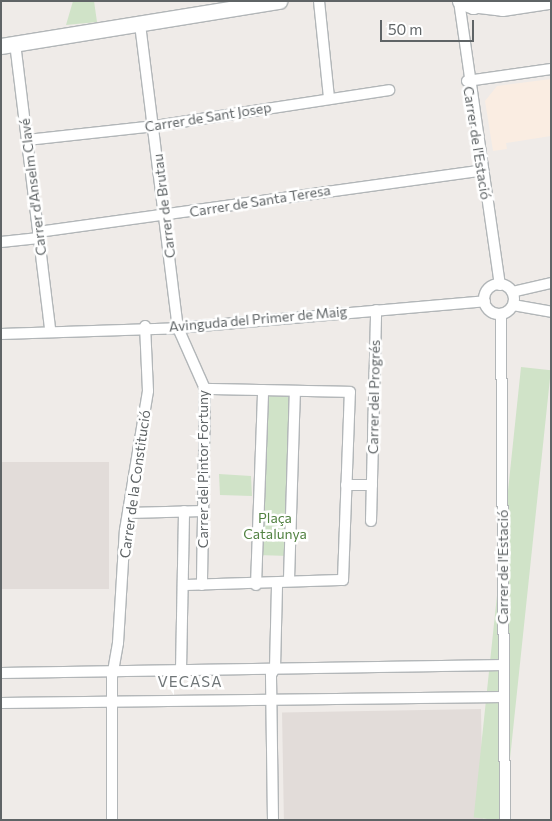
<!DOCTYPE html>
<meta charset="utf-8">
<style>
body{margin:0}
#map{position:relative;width:552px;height:821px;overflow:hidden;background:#efebe8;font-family:Commissioner,sans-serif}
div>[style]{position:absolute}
.commercial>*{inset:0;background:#faede2}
.education>*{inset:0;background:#e2dcd9;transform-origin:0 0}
.green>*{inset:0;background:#d0e3c8;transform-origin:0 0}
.roads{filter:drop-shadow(1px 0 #b2b6b8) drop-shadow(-1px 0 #b2b6b8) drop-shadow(0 1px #b2b6b8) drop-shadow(0 -1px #b2b6b8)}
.minor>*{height:10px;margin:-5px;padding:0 5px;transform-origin:5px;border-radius:5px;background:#fff}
.minor>.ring{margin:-5px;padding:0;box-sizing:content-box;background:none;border:10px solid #fff;border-radius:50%}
.secondary>*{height:15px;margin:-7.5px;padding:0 7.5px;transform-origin:7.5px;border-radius:7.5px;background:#fff}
span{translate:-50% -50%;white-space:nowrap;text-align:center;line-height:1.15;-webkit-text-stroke:5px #fff;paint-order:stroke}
.street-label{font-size:14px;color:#5f6466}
.park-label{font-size:14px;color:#528242}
.neighbourhood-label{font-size:15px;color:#707678;letter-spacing:1px}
.frame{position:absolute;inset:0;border:2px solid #5f6466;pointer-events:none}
.scale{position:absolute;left:380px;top:20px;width:94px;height:22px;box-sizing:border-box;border:2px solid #5f6466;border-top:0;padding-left:6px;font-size:15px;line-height:18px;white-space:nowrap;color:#5f6466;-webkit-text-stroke:4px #fff;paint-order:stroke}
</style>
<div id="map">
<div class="commercial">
<i style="clip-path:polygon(551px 79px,551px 136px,506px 143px,507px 149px,493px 151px,485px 101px,497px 86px)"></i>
</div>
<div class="education">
<i style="left:1px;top:462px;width:108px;height:127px"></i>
<i style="left:481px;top:709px;width:111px;height:199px;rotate:89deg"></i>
</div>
<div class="green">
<i style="clip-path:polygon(73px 1px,94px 1px,97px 22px,66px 25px)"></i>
<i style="left:521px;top:367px;width:30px;height:453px;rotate:6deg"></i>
<i style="left:263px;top:390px;width:32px;height:165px;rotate:2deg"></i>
<i style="clip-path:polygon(219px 474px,251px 476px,252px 496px,220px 495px)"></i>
</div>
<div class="roads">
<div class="minor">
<i style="left:319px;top:1px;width:98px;rotate:84.1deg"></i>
<i style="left:459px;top:1px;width:287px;rotate:81.8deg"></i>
<i style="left:140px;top:24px;width:306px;rotate:82.9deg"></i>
<i style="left:178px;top:328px;width:67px;rotate:66.1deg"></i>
<i style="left:205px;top:389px;width:196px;rotate:90.9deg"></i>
<i style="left:15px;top:43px;width:289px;rotate:83deg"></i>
<i style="left:467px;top:81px;width:85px;rotate:-8.1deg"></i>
<i style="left:27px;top:140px;width:129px;rotate:-6.2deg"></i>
<i style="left:155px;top:126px;width:237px;rotate:-8.7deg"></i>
<i style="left:38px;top:232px;width:448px;rotate:-7.9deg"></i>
<i style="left:1px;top:242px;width:38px;rotate:-6deg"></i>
<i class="ring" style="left:484px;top:284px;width:20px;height:20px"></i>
<i style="left:512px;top:292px;width:40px;rotate:-13deg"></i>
<i style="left:513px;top:305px;width:39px;rotate:10deg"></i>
<i style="left:501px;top:314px;width:506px;rotate:89.55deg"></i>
<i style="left:1px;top:334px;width:177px;rotate:-1.9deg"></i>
<i style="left:178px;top:328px;width:308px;rotate:-5deg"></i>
<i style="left:346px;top:485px;width:26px"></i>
<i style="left:128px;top:513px;width:76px;rotate:-1.5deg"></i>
<i style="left:371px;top:521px;width:211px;rotate:-88.6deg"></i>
<i style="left:289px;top:579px;width:188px;rotate:-88.2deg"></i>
<i style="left:183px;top:585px;width:160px;rotate:-1.8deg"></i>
<i style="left:343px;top:580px;width:188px;rotate:-87.9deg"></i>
<i style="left:350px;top:392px;width:145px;rotate:-178.8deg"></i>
<i style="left:256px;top:585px;width:195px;rotate:-87.9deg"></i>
<i style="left:181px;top:670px;width:159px;rotate:-88.9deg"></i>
<i style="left:1px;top:673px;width:503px;rotate:-0.91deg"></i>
<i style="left:1px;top:703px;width:502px;rotate:-0.68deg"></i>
<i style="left:112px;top:820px;width:143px;rotate:-90deg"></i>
<i style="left:112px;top:677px;width:35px;rotate:-80deg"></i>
<i style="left:118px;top:643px;width:113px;rotate:-86.5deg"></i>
<i style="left:125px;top:530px;width:141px;rotate:-80.6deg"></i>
<i style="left:148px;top:391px;width:65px;rotate:-92.6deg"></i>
<i style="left:273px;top:820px;width:145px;rotate:-90.8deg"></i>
<i style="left:271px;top:675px;width:8px;rotate:-60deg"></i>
<i style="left:275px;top:668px;width:83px;rotate:-88.6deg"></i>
</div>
<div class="secondary">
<i style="left:460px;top:1px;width:14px;rotate:21deg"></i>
<i style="left:473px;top:6px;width:15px;rotate:-16deg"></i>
<i style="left:479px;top:5px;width:23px;rotate:7deg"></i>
<i style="left:502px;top:8px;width:48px;rotate:-8.5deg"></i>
<i style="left:1px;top:46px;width:282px;rotate:-9.2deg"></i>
</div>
</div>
<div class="street-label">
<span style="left:208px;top:117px;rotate:-9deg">Carrer de Sant Josep</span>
<span style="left:477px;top:143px;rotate:81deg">Carrer de l'Estació</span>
<span style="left:33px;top:187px;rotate:-97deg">Carrer d'Anselm Clavé</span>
<span style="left:260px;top:201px;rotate:-9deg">Carrer de Santa Teresa</span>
<span style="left:164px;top:206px;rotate:-97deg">Carrer de Brutau</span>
<span style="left:258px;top:319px;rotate:-5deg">Avinguda del Primer de Maig</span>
<span style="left:374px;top:397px;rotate:-89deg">Carrer del Progrés</span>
<span style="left:203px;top:469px;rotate:-90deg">Carrer del Pintor Fortuny</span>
<span style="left:135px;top:484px;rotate:-82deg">Carrer de la Constitució</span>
<span style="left:503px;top:567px;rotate:-90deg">Carrer de l'Estació</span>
</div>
<div class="park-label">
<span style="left:275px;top:526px">Plaça<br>Catalunya</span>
</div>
<div class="neighbourhood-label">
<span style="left:190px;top:682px">VECASA</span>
</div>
<div class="frame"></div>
<div class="scale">50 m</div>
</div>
